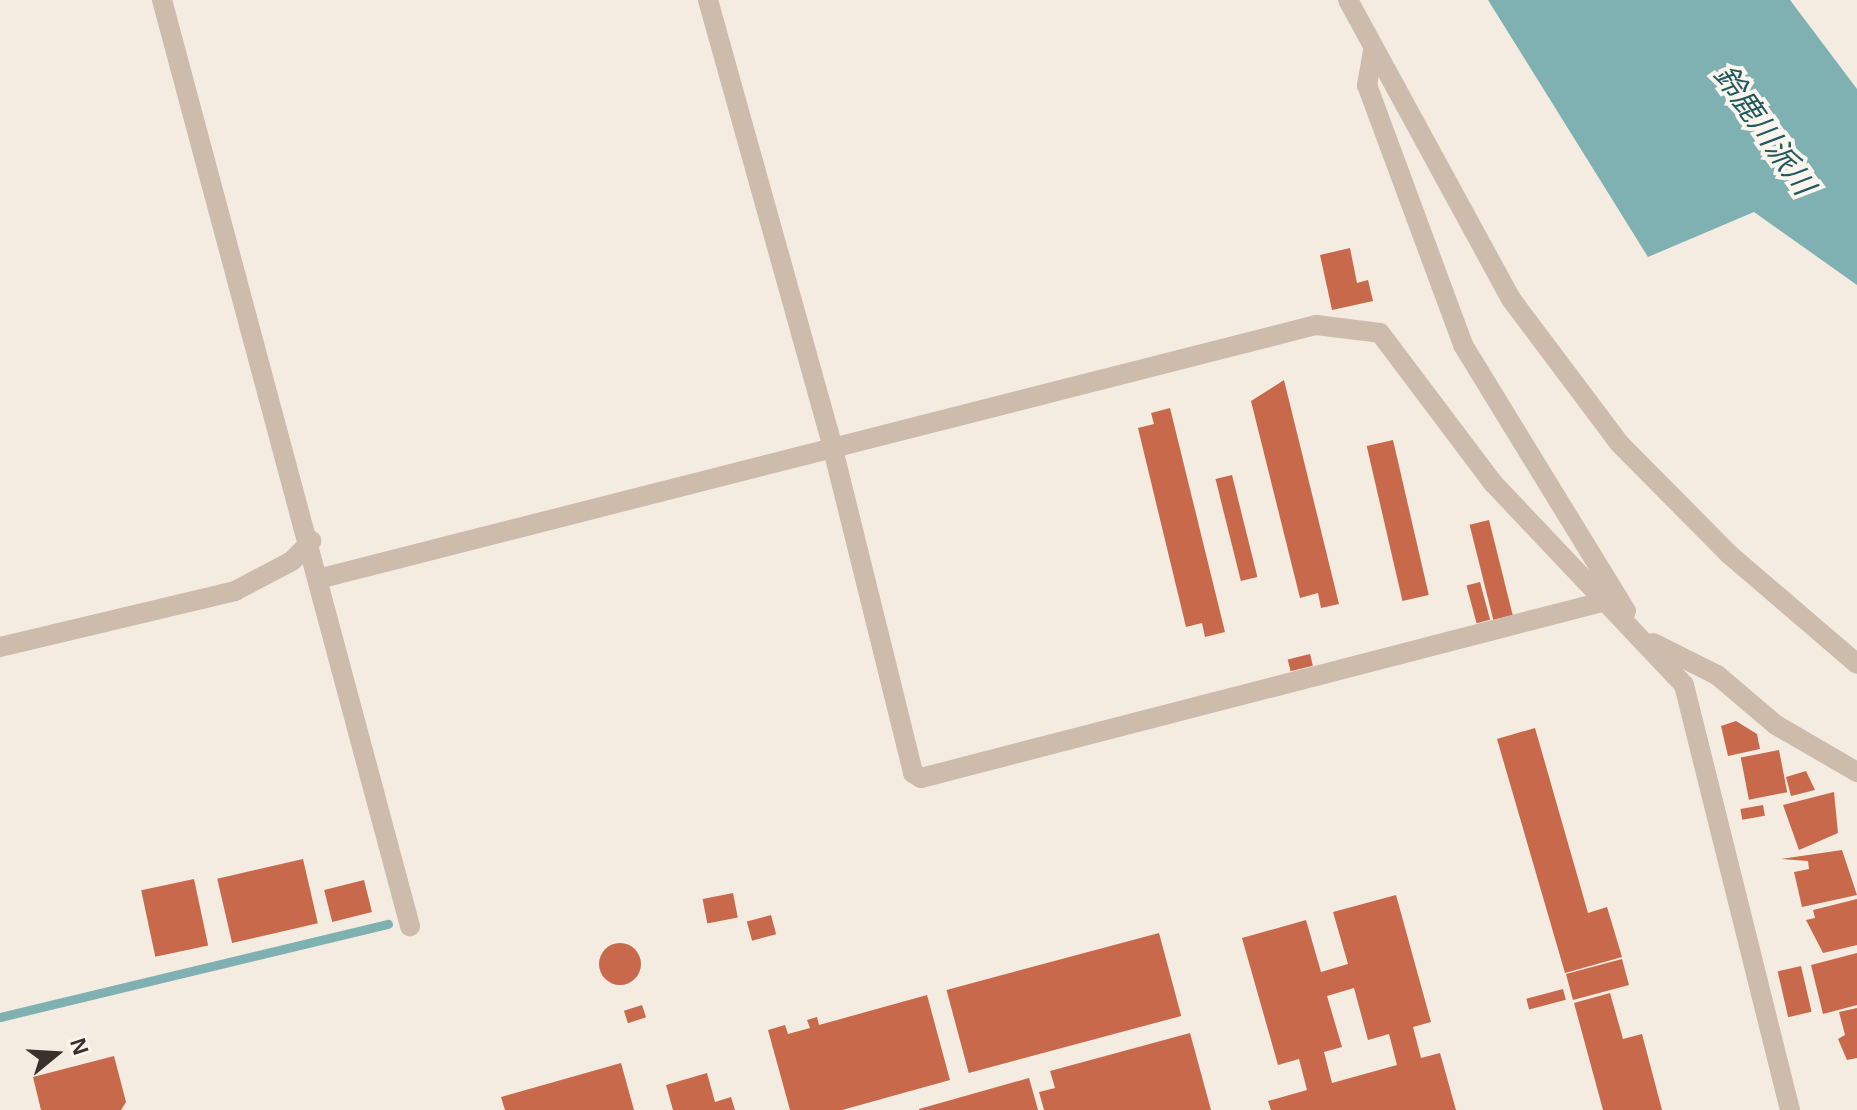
<!DOCTYPE html>
<meta charset="utf-8">
<style>
body{margin:0}
#map{position:relative;width:1857px;height:1110px;overflow:hidden;background:#f4ebe1;font-family:Arial,"Noto Sans JP",sans-serif}
div>[style]{position:absolute}
.water>*{inset:0;background:#7fb0b2}
.stream>*{height:9px;margin:-4.5px;padding:0 4.5px;transform-origin:4.5px;border-radius:4.5px;background:#7fb0b2}
.building>*{inset:0;background:#c8694b;transform-origin:0 0}
.round{border-radius:50%}
.minor>*{height:20px;margin:-10px;padding:0 10px;transform-origin:10px;border-radius:10px;background:#cdbbac}
span{translate:-50% -50%;white-space:nowrap;text-align:center;line-height:1.15;-webkit-text-stroke:8px #fbf5ee;paint-order:stroke}
.water-label{font-size:30px;color:#1f5a5e;font-style:italic}
.north{position:absolute;left:16px;top:1014px;width:80px;height:80px;-webkit-text-stroke:6px #fbf5ee;paint-order:stroke;rotate:72deg;font-size:22px;font-weight:700;line-height:32px;text-align:center;color:#3b302b}
.north::after{content:'';display:block;margin:auto;width:28px;height:36px;background:#3b302b;clip-path:polygon(50% 0,100% 100%,50% 72%,0 100%)}
</style>
<div id="map">
<div class="water">
<i style="clip-path:polygon(1488px 0,1790px 0,1857px 89px,1857px 285px,1754px 212px,1648px 257px)"></i>
</div>
<div class="stream">
<i style="left:0;top:1017px;width:399px;rotate:-13.5deg"></i>
</div>
<div class="building">
<i style="clip-path:polygon(1350px 248px,1357px 283px,1368px 280px,1373px 301px,1332px 310px,1320px 255px)"></i>
<i style="clip-path:polygon(1284px 380px,1339px 604px,1321px 608px,1318px 593px,1300px 598px,1251px 401px)"></i>
<i style="clip-path:polygon(1170px 408px,1225px 632px,1205px 637px,1202px 623px,1186px 627px,1138px 428px,1154px 424px,1151px 413px)"></i>
<i style="left:1393px;top:440px;width:159px;height:27px;rotate:77deg"></i>
<i style="left:1232px;top:475px;width:105px;height:17px;rotate:76deg"></i>
<i style="left:1489px;top:520px;width:98px;height:20px;rotate:76deg"></i>
<i style="left:1480px;top:582px;width:39px;height:14px;rotate:75deg"></i>
<i style="left:1310px;top:654px;width:12px;height:23px;rotate:76deg"></i>
<i style="clip-path:polygon(1736px 721px,1757px 734px,1760px 749px,1728px 756px,1721px 726px)"></i>
<i style="clip-path:polygon(1535px 728px,1588px 913px,1607px 907px,1622px 957px,1565px 973px,1497px 739px)"></i>
<i style="left:1779px;top:750px;width:43px;height:39px;rotate:79deg"></i>
<i style="clip-path:polygon(1806px 771px,1815px 790px,1791px 796px,1786px 777px)"></i>
<i style="clip-path:polygon(1834px 792px,1838px 833px,1799px 850px,1783px 805px)"></i>
<i style="left:1763px;top:805px;width:11px;height:23px;rotate:80deg"></i>
<i style="clip-path:polygon(1842px 850px,1857px 895px,1802px 907px,1794px 872px,1809px 869px,1808px 861px,1781px 859px)"></i>
<i style="left:303px;top:859px;width:66px;height:88px;rotate:77deg"></i>
<i style="left:194px;top:879px;width:68px;height:54px;rotate:78deg"></i>
<i style="left:364px;top:880px;width:33px;height:41px;rotate:76deg"></i>
<i style="left:733px;top:893px;width:25px;height:31px;rotate:79deg"></i>
<i style="clip-path:polygon(evenodd,1396px 895px,1431px 1022px,1413px 1027px,1421px 1058px,1440px 1053px,1456px 1110px,1271px 1110px,1268px 1101px,1307px 1090px,1299px 1059px,1278px 1065px,1242px 938px,1306px 920px,1321px 972px,1348px 964px,1333px 912px,1396px 895px,1354px 988px,1368px 1040px,1389px 1034px,1397px 1065px,1332px 1083px,1324px 1052px,1342px 1047px,1327px 996px,1354px 988px)"></i>
<i style="clip-path:polygon(1857px 899px,1857px 945px,1823px 953px,1806px 920px,1815px 918px,1813px 910px)"></i>
<i style="left:771px;top:915px;width:20px;height:25px;rotate:75deg"></i>
<i style="left:1159px;top:933px;width:86px;height:220px;rotate:75deg"></i>
<i class="round" style="left:599px;top:943px;width:42px;height:42px"></i>
<i style="clip-path:polygon(1857px 953px,1857px 1005px,1823px 1014px,1811px 965px)"></i>
<i style="left:1622px;top:959px;width:27px;height:58px;rotate:75deg"></i>
<i style="left:1801px;top:966px;width:47px;height:24px;rotate:77deg"></i>
<i style="left:1563px;top:989px;width:11px;height:38px;rotate:75deg"></i>
<i style="clip-path:polygon(1610px 993px,1623px 1039px,1642px 1034px,1662px 1110px,1603px 1110px,1574px 1003px)"></i>
<i style="clip-path:polygon(927px 995px,950px 1080px,842px 1110px,790px 1110px,768px 1030px,785px 1025px,788px 1034px,810px 1028px,807px 1020px,817px 1017px,819px 1025px)"></i>
<i style="left:642px;top:1005px;width:13px;height:19px;rotate:72deg"></i>
<i style="clip-path:polygon(1857px 1008px,1857px 1058px,1847px 1060px,1838px 1039px,1845px 1035px,1839px 1012px)"></i>
<i style="clip-path:polygon(1190px 1033px,1211px 1110px,1044px 1110px,1039px 1092px,1055px 1088px,1050px 1071px)"></i>
<i style="clip-path:polygon(114px 1056px,126px 1102px,121px 1110px,41px 1110px,33px 1077px)"></i>
<i style="clip-path:polygon(621px 1063px,634px 1110px,505px 1110px,501px 1097px)"></i>
<i style="clip-path:polygon(707px 1073px,715px 1102px,731px 1097px,735px 1110px,673px 1110px,666px 1085px)"></i>
<i style="clip-path:polygon(1029px 1078px,1038px 1110px,919px 1110px,919px 1109px)"></i>
</div>
<div class="minor">
<i style="left:162px;top:0;width:959px;rotate:75.01deg"></i>
<i style="left:708px;top:0;width:462px;rotate:74.4deg"></i>
<i style="left:832px;top:445px;width:338px;rotate:76.1deg"></i>
<i style="left:913px;top:773px;width:9px;rotate:32deg"></i>
<i style="left:921px;top:778px;width:707px;rotate:-14.49deg"></i>
<i style="left:1348px;top:0;width:341px;rotate:61.4deg"></i>
<i style="left:1511px;top:299px;width:180px;rotate:53.1deg"></i>
<i style="left:1619px;top:443px;width:158px;rotate:45.3deg"></i>
<i style="left:1730px;top:555px;width:167px;rotate:40.6deg"></i>
<i style="left:1373px;top:51px;width:35px;rotate:100deg"></i>
<i style="left:1367px;top:85px;width:277px;rotate:69.7deg"></i>
<i style="left:1463px;top:345px;width:312px;rotate:58.5deg"></i>
<i style="left:322px;top:578px;width:1026px;rotate:-14.28deg"></i>
<i style="left:1316px;top:325px;width:64px;rotate:7.1deg"></i>
<i style="left:1380px;top:333px;width:188px;rotate:53deg"></i>
<i style="left:1493px;top:483px;width:278px;rotate:46.6deg"></i>
<i style="left:1684px;top:685px;width:438px;rotate:76deg"></i>
<i style="left:1653px;top:643px;width:72px;rotate:26.6deg"></i>
<i style="left:1717px;top:675px;width:77px;rotate:40.3deg"></i>
<i style="left:1776px;top:725px;width:94px;rotate:30.1deg"></i>
<i style="left:0;top:647px;width:242px;rotate:-13.4deg"></i>
<i style="left:235px;top:591px;width:64px;rotate:-27.8deg"></i>
<i style="left:292px;top:561px;width:28px;rotate:-46deg"></i>
</div>
<div class="water-label">
<span style="left:1764px;top:130px;rotate:55deg">鈴鹿川派川</span>
</div>
<div class="north">N</div>
</div>
